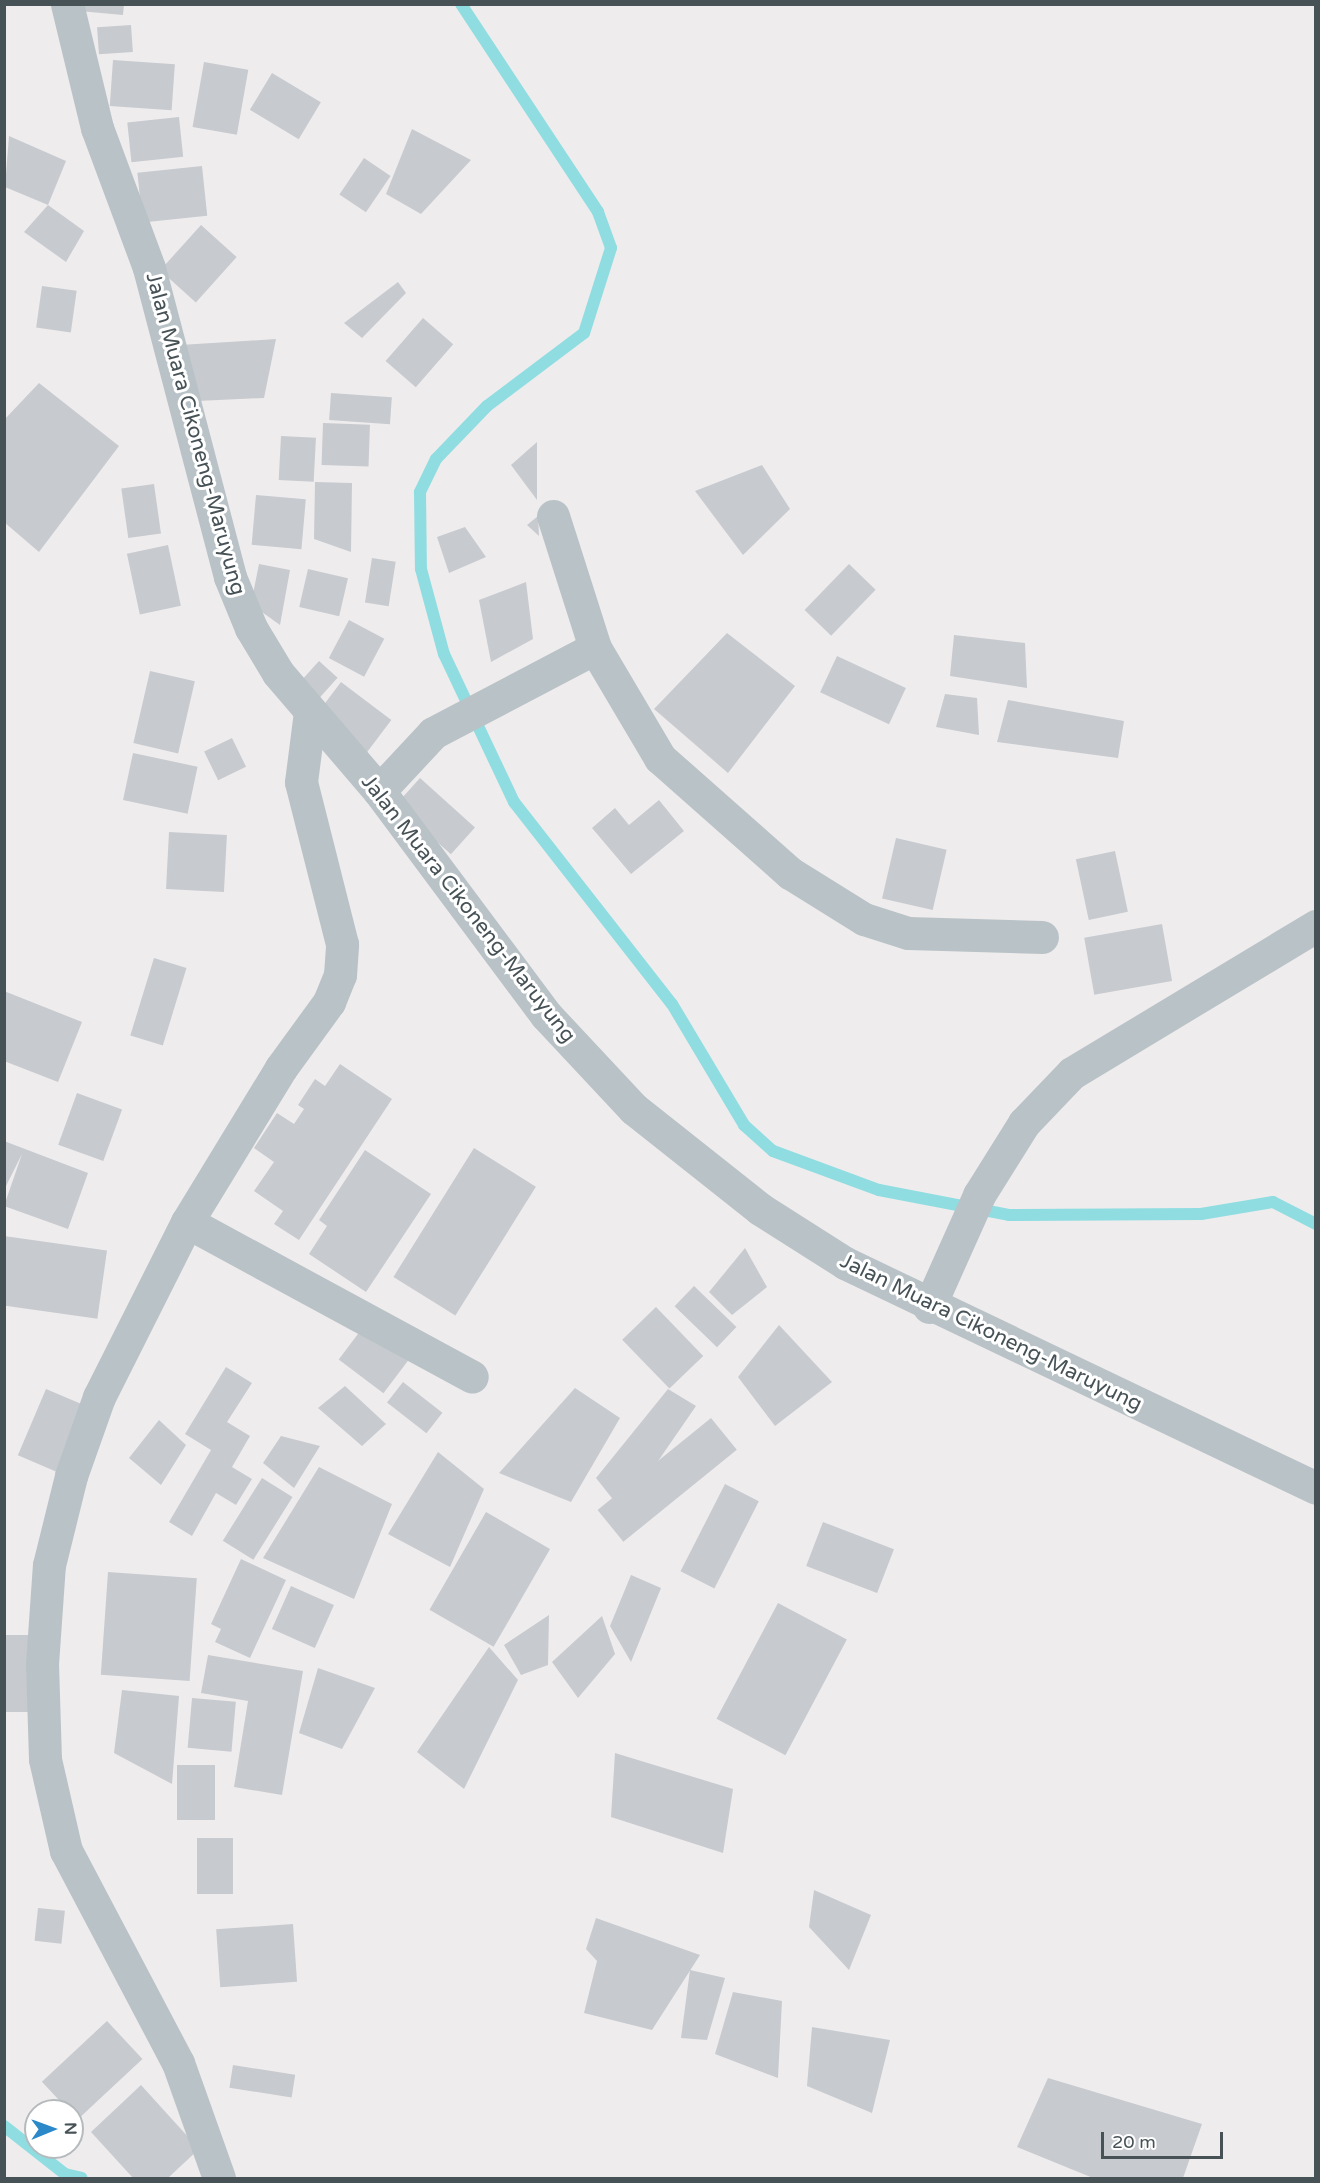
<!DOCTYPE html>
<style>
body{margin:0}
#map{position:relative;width:1320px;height:2183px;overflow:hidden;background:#efeced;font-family:"Varela Round",sans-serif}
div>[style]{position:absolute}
.stream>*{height:12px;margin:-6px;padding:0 6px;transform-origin:6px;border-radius:6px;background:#8fdde1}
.building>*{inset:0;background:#c7cacf;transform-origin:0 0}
.street>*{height:33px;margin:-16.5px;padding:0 16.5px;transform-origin:16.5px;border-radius:16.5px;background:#b9c3c7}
span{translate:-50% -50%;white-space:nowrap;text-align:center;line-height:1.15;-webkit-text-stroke:6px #fff;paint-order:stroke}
.street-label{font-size:21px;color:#475257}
.frame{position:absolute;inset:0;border:6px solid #475257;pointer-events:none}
.north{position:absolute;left:24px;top:2099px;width:60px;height:60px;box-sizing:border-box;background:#fff;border:2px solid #b5babc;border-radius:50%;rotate:89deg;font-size:16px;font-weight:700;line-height:24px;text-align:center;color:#475257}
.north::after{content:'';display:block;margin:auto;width:21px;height:27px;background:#2b89ca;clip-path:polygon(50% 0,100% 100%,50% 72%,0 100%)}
.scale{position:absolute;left:1101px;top:2132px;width:122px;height:27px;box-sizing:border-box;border:3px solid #475257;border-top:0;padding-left:8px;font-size:18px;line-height:21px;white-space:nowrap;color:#475257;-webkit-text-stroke:4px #fff;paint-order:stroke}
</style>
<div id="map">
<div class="stream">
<i style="left:461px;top:4px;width:249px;rotate:56.6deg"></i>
<i style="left:598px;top:212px;width:38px;rotate:70deg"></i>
<i style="left:611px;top:248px;width:89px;rotate:107.6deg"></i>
<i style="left:584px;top:333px;width:121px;rotate:143deg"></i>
<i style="left:487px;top:406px;width:74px;rotate:133.9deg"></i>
<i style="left:436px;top:459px;width:37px;rotate:116deg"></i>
<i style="left:420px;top:492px;width:77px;rotate:89.3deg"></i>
<i style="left:421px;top:569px;width:88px;rotate:74.9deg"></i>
<i style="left:444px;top:654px;width:164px;rotate:64.7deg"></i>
<i style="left:514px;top:802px;width:256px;rotate:52deg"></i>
<i style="left:672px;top:1004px;width:141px;rotate:59.2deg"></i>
<i style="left:744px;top:1125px;width:39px;rotate:42deg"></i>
<i style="left:773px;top:1151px;width:113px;rotate:20.2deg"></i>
<i style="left:879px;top:1190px;width:132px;rotate:10.9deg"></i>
<i style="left:1009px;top:1215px;width:192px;rotate:-0.3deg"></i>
<i style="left:1201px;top:1214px;width:73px;rotate:-9.5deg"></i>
<i style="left:1273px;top:1202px;width:48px;rotate:27.1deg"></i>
<i style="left:4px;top:2126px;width:78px;rotate:38.2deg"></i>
<i style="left:65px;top:2174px;width:17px;rotate:13deg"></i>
</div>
<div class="building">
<i style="clip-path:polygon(80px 4px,124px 4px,123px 15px,79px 11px)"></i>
<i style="left:131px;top:25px;width:27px;height:34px;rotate:86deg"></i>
<i style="left:113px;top:60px;width:62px;height:46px;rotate:4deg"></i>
<i style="left:204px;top:62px;width:45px;height:66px;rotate:10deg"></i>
<i style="left:272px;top:73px;width:57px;height:43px;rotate:31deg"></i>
<i style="left:179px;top:117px;width:40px;height:52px;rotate:84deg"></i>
<i style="clip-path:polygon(412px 129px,471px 160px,421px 214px,386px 194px)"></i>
<i style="clip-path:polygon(9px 136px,66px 161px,48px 205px,5px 187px)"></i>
<i style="left:364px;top:158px;width:32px;height:44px;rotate:34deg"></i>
<i style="left:202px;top:166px;width:50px;height:65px;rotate:84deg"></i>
<i style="clip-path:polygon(48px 205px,84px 231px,66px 262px,24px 232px)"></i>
<i style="left:201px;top:225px;width:48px;height:61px;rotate:42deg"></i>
<i style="clip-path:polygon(398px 282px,406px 293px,362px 338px,344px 323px)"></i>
<i style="left:42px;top:286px;width:35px;height:42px;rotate:8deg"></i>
<i style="left:423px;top:318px;width:40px;height:57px;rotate:41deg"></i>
<i style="clip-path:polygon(276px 339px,264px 398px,197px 401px,180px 345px)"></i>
<i style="clip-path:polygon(39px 383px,119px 446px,39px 552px,4px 522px,4px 420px)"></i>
<i style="left:331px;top:393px;width:61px;height:27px;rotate:4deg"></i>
<i style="left:323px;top:423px;width:47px;height:42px;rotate:2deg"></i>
<i style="left:281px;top:436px;width:35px;height:44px;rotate:3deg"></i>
<i style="clip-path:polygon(537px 442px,537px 500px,511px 465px)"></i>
<i style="clip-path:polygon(762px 465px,790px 509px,743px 555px,695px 491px)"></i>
<i style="clip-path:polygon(315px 482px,352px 483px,351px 552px,314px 539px)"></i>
<i style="left:154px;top:484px;width:50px;height:33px;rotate:82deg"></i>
<i style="left:256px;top:495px;width:50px;height:50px;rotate:5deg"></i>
<i style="clip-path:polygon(538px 516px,539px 536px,527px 525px)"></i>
<i style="clip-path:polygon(465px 527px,486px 557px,449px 573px,437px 537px)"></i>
<i style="left:168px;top:545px;width:62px;height:42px;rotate:78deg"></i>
<i style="left:372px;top:558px;width:24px;height:45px;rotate:9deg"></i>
<i style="clip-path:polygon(259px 564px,290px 570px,280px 625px,251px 604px)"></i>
<i style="left:849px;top:564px;width:37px;height:64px;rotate:44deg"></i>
<i style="left:308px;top:569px;width:41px;height:39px;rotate:13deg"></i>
<i style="clip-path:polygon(526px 582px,533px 639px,491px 662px,479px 600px)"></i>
<i style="left:349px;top:620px;width:40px;height:43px;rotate:28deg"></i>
<i style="clip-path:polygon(727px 633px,795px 686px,728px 773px,654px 709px)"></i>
<i style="clip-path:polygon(954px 635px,1025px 643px,1027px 688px,950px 676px)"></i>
<i style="left:837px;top:656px;width:76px;height:40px;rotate:25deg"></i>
<i style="left:319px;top:661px;width:25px;height:34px;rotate:42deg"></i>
<i style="left:150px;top:671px;width:46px;height:74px;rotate:13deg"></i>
<i style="left:341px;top:682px;width:63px;height:41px;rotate:37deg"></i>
<i style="clip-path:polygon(945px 694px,977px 698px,979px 735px,936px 727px)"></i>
<i style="clip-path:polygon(1008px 700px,1124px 721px,1118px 758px,997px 742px)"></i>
<i style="left:232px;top:738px;width:32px;height:31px;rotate:64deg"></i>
<i style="left:133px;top:753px;width:66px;height:48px;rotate:12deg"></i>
<i style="left:420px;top:778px;width:74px;height:36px;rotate:42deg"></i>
<i style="clip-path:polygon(659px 800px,684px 831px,631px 874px,592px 828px,615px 808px,629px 825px)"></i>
<i style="left:169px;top:832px;width:58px;height:57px;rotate:3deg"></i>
<i style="left:896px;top:838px;width:52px;height:62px;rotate:13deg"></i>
<i style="left:1115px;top:851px;width:62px;height:40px;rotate:78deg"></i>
<i style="left:1162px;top:924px;width:58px;height:79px;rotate:80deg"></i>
<i style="left:154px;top:958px;width:34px;height:81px;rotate:17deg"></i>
<i style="clip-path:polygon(4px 991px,82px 1022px,58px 1082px,4px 1061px)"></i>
<i style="clip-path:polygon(340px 1064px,392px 1099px,299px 1240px,274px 1224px,283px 1211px,254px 1191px,274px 1162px,254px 1148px,277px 1113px,294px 1124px,304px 1109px,298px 1105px,315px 1079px,325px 1086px)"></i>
<i style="left:77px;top:1093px;width:48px;height:55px;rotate:20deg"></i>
<i style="clip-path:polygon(4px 1141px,88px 1173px,68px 1229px,4px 1206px,22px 1154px,4px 1190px)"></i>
<i style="left:474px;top:1148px;width:73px;height:152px;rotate:32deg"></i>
<i style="clip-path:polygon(365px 1150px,431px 1194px,366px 1292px,309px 1254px,327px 1226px,319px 1220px)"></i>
<i style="left:4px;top:1236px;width:104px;height:69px;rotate:8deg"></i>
<i style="clip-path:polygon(745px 1248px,767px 1287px,732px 1315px,709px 1292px)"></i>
<i style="left:694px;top:1286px;width:59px;height:28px;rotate:44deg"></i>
<i style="left:656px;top:1307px;width:68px;height:47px;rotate:46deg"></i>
<i style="left:367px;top:1322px;width:56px;height:47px;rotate:37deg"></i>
<i style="clip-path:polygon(779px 1325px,832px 1382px,775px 1426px,738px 1377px)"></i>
<i style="clip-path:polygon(226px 1367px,252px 1383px,227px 1422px,250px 1436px,232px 1467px,252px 1479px,236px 1505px,216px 1493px,192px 1536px,169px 1522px,211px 1450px,185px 1434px)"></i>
<i style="left:403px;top:1382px;width:50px;height:26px;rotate:38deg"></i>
<i style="clip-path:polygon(345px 1386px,386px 1424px,362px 1446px,318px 1408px)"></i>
<i style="clip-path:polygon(575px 1388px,620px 1418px,571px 1502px,499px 1473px)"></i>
<i style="left:46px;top:1389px;width:47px;height:72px;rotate:23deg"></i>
<i style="clip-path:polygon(668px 1389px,696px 1406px,623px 1512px,596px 1478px)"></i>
<i style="left:711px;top:1418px;width:41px;height:146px;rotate:51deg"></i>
<i style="clip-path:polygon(159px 1420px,186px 1445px,161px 1485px,129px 1458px)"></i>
<i style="clip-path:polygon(281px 1436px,320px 1446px,294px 1488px,263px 1463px)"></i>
<i style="clip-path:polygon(438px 1452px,484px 1489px,450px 1567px,388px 1534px)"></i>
<i style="clip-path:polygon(319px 1467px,392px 1504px,354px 1599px,263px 1558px)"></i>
<i style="left:262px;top:1478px;width:36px;height:74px;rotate:32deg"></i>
<i style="left:725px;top:1484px;width:38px;height:98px;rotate:27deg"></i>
<i style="left:486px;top:1512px;width:74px;height:113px;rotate:30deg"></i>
<i style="left:823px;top:1522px;width:76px;height:47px;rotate:21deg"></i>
<i style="clip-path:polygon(241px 1559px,286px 1580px,250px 1658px,215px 1642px,221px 1629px,211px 1624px)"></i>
<i style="left:108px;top:1572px;width:89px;height:103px;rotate:4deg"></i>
<i style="clip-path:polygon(631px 1575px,661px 1588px,631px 1662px,610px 1626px)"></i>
<i style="left:291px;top:1586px;width:47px;height:47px;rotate:24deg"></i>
<i style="left:778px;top:1603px;width:78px;height:131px;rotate:28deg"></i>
<i style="clip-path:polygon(549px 1615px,548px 1665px,521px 1675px,504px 1645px)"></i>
<i style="clip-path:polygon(602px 1616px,615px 1654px,578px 1698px,552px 1662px)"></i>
<i style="left:4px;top:1635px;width:26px;height:77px"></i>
<i style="clip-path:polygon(489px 1647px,518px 1680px,464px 1789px,417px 1752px)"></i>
<i style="clip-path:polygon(208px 1655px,303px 1671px,282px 1795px,234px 1787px,248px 1701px,201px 1693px)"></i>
<i style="clip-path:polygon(318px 1668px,375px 1688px,342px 1749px,299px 1733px)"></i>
<i style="clip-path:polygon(122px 1690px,179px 1696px,172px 1784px,114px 1753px)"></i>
<i style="left:192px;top:1698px;width:44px;height:50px;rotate:5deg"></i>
<i style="clip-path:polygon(615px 1753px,733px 1789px,723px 1853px,611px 1817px)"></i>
<i style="left:177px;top:1765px;width:38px;height:55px"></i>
<i style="left:197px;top:1838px;width:36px;height:56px"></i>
<i style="clip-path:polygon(814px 1890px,871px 1915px,849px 1970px,809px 1927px)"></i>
<i style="left:38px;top:1908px;width:27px;height:33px;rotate:6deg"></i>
<i style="clip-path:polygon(596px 1918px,700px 1955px,652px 2030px,584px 2013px,597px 1961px,586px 1949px)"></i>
<i style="left:293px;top:1924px;width:58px;height:77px;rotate:86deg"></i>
<i style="clip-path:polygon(690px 1970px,725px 1978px,707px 2040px,681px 2038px)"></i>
<i style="clip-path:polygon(733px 1992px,782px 2001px,778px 2078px,715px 2054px)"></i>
<i style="left:107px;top:2021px;width:52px;height:89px;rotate:47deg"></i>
<i style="clip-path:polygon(812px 2027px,890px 2040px,872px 2113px,807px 2086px)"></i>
<i style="left:233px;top:2065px;width:63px;height:23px;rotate:9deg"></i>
<i style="clip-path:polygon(1048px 2078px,1202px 2124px,1183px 2178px,1093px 2178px,1017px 2147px)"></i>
<i style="clip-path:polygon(141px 2085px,199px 2149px,168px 2178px,133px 2178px,91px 2132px)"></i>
</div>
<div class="street">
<i style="left:67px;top:4px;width:128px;rotate:76.4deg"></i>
<i style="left:97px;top:128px;width:149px;rotate:69.6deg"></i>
<i style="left:149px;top:268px;width:319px;rotate:75.3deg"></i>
<i style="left:230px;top:577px;width:55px;rotate:67.6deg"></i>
<i style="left:251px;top:628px;width:52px;rotate:59deg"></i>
<i style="left:278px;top:673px;width:155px;rotate:49.4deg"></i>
<i style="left:379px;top:791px;width:279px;rotate:53.3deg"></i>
<i style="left:546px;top:1015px;width:129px;rotate:46.9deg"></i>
<i style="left:634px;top:1109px;width:161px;rotate:38.4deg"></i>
<i style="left:760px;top:1209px;width:101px;rotate:32.4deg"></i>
<i style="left:845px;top:1263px;width:522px;rotate:25.53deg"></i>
<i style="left:553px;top:516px;width:139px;rotate:72.3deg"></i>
<i style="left:379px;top:791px;width:79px;rotate:-47deg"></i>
<i style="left:433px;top:733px;width:183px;rotate:-27.7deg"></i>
<i style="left:595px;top:648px;width:128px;rotate:59.4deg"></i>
<i style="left:660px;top:758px;width:174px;rotate:41.5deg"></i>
<i style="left:790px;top:873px;width:87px;rotate:31.9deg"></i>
<i style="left:864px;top:919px;width:46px;rotate:17.7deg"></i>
<i style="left:908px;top:933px;width:134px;rotate:1.7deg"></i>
<i style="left:187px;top:1222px;width:324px;rotate:28.5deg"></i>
<i style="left:929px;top:1307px;width:123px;rotate:-65.9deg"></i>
<i style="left:979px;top:1195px;width:85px;rotate:-58deg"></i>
<i style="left:1024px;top:1123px;width:69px;rotate:-46.2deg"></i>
<i style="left:1072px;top:1073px;width:285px;rotate:-31.1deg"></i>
<i style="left:219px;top:2178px;width:122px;rotate:-109.6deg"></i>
<i style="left:178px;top:2063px;width:240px;rotate:-117.8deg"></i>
<i style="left:66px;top:1851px;width:94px;rotate:-102.9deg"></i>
<i style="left:45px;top:1759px;width:95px;rotate:-91.8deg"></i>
<i style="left:42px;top:1664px;width:99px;rotate:-86deg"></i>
<i style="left:49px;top:1565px;width:92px;rotate:-76.1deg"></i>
<i style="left:71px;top:1476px;width:84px;rotate:-70.5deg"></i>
<i style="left:99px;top:1397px;width:196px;rotate:-63.3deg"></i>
<i style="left:187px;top:1222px;width:180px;rotate:-58.6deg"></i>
<i style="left:281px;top:1068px;width:82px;rotate:-54deg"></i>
<i style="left:329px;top:1002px;width:29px;rotate:-68deg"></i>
<i style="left:340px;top:975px;width:31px;rotate:-86deg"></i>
<i style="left:342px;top:944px;width:167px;rotate:-104.2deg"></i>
<i style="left:301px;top:782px;width:71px;rotate:-82.7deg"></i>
</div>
<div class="street-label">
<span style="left:195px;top:434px;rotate:75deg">Jalan Muara Cikoneng-Maruyung</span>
<span style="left:468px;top:909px;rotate:52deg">Jalan Muara Cikoneng-Maruyung</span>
<span style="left:991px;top:1333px;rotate:26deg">Jalan Muara Cikoneng-Maruyung</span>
</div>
<div class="frame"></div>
<div class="north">N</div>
<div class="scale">20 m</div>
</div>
